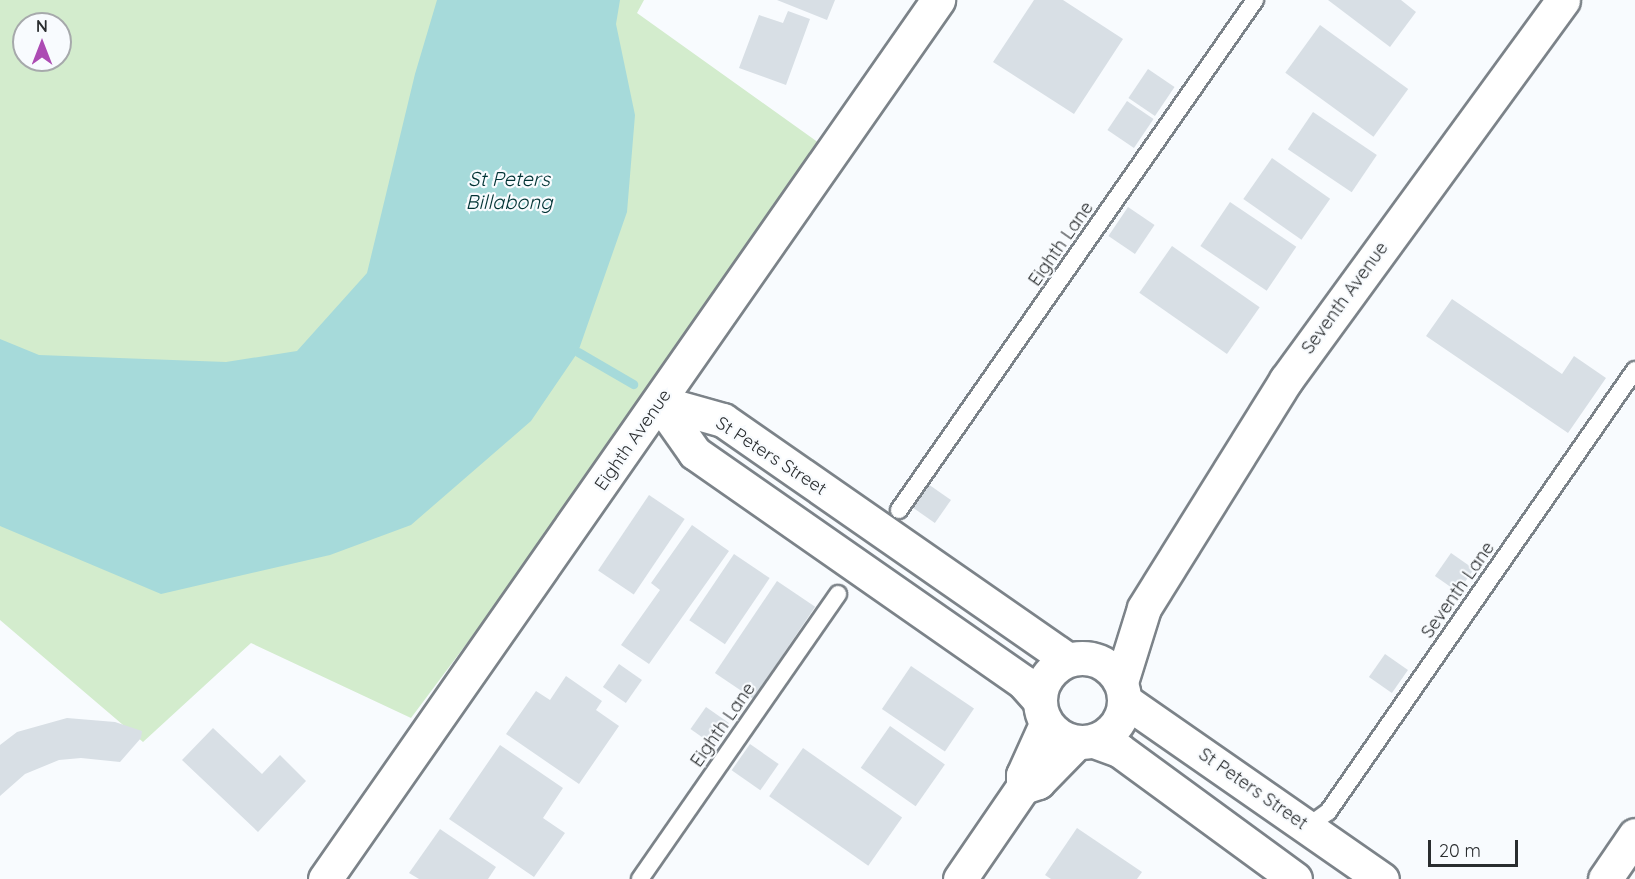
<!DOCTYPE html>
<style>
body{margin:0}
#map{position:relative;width:1635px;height:879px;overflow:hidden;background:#f8fbfe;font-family:Quicksand,sans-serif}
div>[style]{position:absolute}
.green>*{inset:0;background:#d3eccd}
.water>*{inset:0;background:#a6dada}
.stream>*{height:9px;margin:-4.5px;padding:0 4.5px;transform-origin:4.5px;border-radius:4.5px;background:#a6dada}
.building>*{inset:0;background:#d8dfe5;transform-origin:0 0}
.roads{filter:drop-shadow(2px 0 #7c8389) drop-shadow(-2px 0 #7c8389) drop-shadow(0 2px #7c8389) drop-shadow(0 -2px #7c8389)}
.lane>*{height:16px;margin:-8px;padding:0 8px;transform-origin:8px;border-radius:8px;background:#fff}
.street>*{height:33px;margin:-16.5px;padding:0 16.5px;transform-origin:16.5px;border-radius:16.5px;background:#fff}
.street>.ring{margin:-16.5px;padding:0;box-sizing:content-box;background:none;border:33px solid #fff;border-radius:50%}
span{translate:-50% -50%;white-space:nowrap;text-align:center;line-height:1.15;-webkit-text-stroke:4.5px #f8fbfe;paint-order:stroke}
.street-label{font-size:18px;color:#2a2d2f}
.water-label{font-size:20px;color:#003334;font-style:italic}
.north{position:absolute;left:12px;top:12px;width:60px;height:60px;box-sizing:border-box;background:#f8fbfe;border:2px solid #a6a9ab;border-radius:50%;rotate:0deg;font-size:16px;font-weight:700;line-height:24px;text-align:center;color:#2a2d2f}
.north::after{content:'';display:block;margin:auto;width:21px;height:27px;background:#ac4bb3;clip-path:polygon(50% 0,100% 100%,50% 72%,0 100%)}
.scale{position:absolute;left:1428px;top:840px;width:90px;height:27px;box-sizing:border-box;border:3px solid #2a2d2f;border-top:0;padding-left:8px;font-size:18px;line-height:21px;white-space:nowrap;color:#2a2d2f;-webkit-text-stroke:4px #f8fbfe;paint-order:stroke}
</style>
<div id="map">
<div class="green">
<i style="clip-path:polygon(evenodd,0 0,644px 0,637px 13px,833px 153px,411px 718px,251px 643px,143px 742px,0 620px,0 0,24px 24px,60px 24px,60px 60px,24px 60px,24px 24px)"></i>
</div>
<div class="water">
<i style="clip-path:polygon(437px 0,620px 0,616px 24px,635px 115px,627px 212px,578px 352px,531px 421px,411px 525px,330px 555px,161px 594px,0 526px,0 339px,39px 355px,226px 362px,297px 351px,367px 273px,415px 74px)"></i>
</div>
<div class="stream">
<i style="left:578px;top:352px;width:64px;rotate:30.2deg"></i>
</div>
<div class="building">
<i style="clip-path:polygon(777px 0,835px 0,827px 20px)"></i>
<i style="clip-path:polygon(1034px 0,1063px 0,1123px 39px,1074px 114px,993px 62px)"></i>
<i style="clip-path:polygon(1328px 0,1401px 0,1416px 12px,1390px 47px)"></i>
<i style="clip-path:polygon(788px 11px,810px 19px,786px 85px,739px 68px,759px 15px,783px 23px)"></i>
<i style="left:1320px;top:25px;width:109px;height:59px;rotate:36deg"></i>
<i style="left:1148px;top:69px;width:32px;height:35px;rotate:34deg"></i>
<i style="left:1127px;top:101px;width:32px;height:35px;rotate:34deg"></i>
<i style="left:1313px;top:112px;width:77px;height:45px;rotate:34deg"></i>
<i style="left:1272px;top:158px;width:71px;height:50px;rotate:35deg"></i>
<i style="left:1230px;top:202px;width:80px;height:53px;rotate:34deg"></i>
<i style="left:1128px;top:207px;width:32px;height:35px;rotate:34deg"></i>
<i style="left:1172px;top:246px;width:107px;height:57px;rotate:35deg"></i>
<i style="clip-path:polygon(1452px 299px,1562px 374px,1574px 356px,1606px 378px,1568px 433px,1426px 336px)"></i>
<i style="left:928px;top:484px;width:28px;height:28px;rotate:35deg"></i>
<i style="left:649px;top:495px;width:43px;height:91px;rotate:34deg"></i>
<i style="clip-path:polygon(692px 525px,729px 551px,649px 664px,621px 645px,660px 590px,651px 583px)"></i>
<i style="left:1451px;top:553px;width:28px;height:28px;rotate:35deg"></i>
<i style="left:734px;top:554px;width:43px;height:80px;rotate:34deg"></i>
<i style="left:777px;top:581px;width:46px;height:111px;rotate:34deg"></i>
<i style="left:1385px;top:654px;width:28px;height:28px;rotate:35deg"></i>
<i style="left:619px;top:664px;width:28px;height:28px;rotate:35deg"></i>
<i style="left:911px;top:666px;width:76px;height:52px;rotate:34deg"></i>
<i style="clip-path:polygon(566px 676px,602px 701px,596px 710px,619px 726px,579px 784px,506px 734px,536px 691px,550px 700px)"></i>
<i style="left:706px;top:707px;width:28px;height:27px;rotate:35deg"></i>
<i style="clip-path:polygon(67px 718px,115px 722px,142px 731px,141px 738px,120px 762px,81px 758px,59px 760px,25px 774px,0 796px,0 745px,17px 732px)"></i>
<i style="left:890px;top:726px;width:67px;height:51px;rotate:35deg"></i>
<i style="clip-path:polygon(213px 728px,262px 774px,280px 755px,306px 781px,258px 832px,182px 760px)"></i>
<i style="left:750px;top:744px;width:35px;height:32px;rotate:35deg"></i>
<i style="clip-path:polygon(500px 745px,563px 788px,543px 818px,565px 833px,534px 877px,449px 819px)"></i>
<i style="left:803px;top:748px;width:121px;height:59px;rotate:35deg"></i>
<i style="clip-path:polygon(1077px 828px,1142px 872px,1137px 879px,1051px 879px,1045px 875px)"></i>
<i style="clip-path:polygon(440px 829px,496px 867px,488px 879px,419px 879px,409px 873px)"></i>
</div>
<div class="roads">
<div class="lane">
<i style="left:899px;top:510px;width:622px;rotate:-55.08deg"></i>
<i style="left:1307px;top:827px;width:26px;rotate:-36deg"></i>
<i style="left:1328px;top:812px;width:538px;rotate:-55.22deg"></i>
<i style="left:640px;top:879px;width:347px;rotate:-55.2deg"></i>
</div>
<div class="street">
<i style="left:659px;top:402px;width:62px;rotate:54.8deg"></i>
<i style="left:695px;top:453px;width:400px;rotate:34.9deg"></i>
<i style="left:1023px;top:682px;width:24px;rotate:48deg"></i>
<i style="left:659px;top:402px;width:66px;rotate:15.7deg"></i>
<i style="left:723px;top:420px;width:420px;rotate:34.8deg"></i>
<i class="ring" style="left:1040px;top:658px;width:51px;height:51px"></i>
<i style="left:1121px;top:682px;width:77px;rotate:-72.7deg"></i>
<i style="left:1144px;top:608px;width:269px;rotate:-58.1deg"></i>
<i style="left:1286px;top:380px;width:470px;rotate:-53.9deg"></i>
<i style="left:1124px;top:700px;width:314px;rotate:34.8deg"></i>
<i style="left:1094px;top:741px;width:27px;rotate:20deg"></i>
<i style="left:1119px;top:750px;width:218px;rotate:36.2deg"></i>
<i style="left:1023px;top:787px;width:16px;rotate:-18deg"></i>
<i style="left:1038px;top:782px;width:56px;rotate:-45.7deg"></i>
<i style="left:325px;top:879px;width:1072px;rotate:-55.11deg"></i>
<i style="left:960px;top:879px;width:112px;rotate:-55.6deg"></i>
<i style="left:1023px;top:787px;width:12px;rotate:-90deg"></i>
<i style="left:1023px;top:775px;width:56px;rotate:-65.7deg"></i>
<i style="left:1605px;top:879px;width:53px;rotate:-55.7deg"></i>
</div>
</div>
<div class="street-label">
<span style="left:1061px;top:244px;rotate:-55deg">Eighth Lane</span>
<span style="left:1345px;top:298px;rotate:-54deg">Seventh Avenue</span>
<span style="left:633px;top:440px;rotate:-55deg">Eighth Avenue</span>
<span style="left:771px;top:456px;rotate:33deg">St Peters Street</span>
<span style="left:1458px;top:590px;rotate:-55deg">Seventh Lane</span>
<span style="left:723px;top:725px;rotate:-55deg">Eighth Lane</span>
<span style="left:1253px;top:789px;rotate:35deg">St Peters Street</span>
</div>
<div class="water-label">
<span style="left:509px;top:190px">St Peters<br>Billabong</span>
</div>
<div class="north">N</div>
<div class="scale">20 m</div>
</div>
